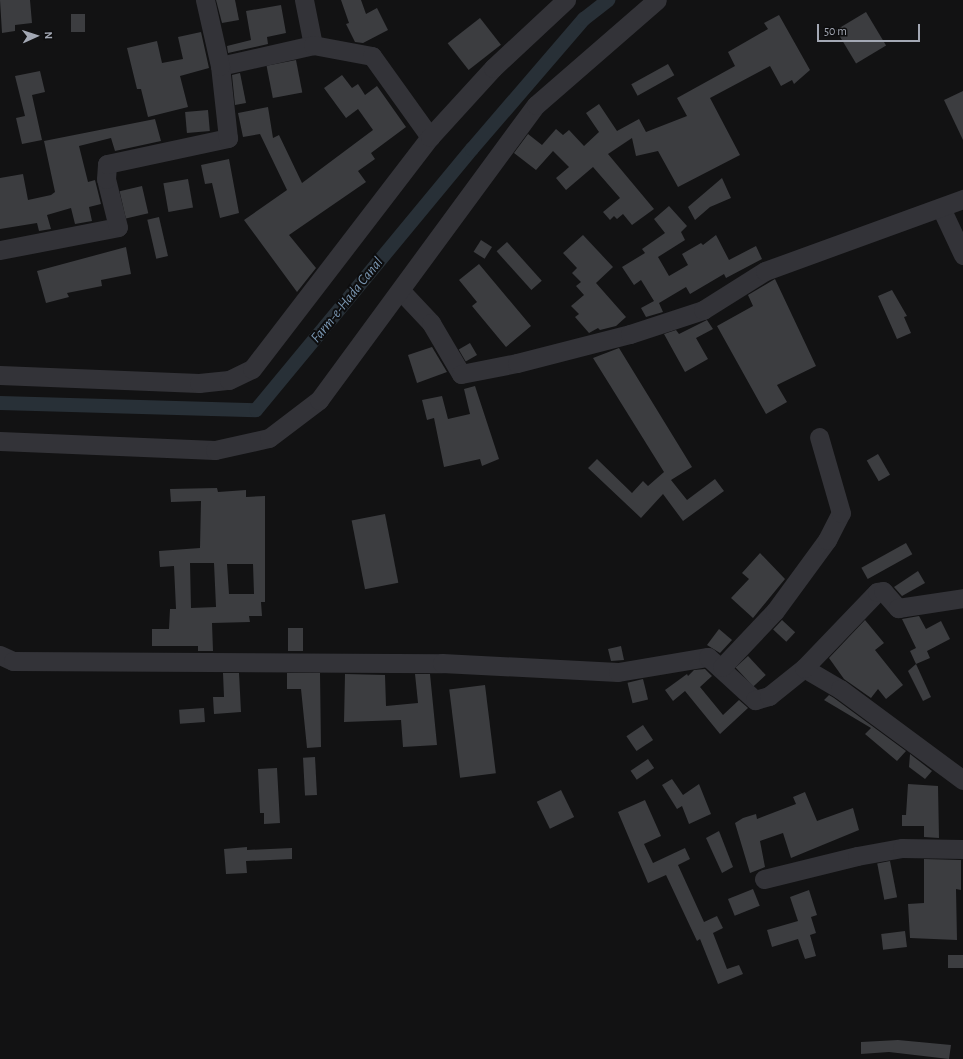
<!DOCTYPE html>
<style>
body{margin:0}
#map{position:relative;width:963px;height:1059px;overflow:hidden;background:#121213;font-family:"Alegreya Sans",sans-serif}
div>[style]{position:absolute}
.canal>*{height:14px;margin:-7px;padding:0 7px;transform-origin:7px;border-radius:7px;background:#283037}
.building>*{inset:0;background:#3c3d40;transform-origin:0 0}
.minor>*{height:19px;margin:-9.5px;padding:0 9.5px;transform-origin:9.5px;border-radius:9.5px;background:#333338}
span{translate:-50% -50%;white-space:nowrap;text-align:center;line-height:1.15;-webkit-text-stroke:4px #0d0d0e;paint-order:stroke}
.water-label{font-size:15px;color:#7995b0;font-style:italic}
.north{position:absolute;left:16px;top:16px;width:40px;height:40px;-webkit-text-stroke:3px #0d0d0e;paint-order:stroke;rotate:87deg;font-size:11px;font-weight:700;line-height:16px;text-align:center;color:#a3a8b4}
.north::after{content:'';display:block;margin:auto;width:14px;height:18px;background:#a3a8b4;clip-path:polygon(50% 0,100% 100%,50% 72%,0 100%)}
.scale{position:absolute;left:817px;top:24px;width:103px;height:18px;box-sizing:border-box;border:2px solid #a3a8b4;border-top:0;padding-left:5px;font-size:12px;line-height:14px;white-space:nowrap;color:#a3a8b4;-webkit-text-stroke:3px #0d0d0e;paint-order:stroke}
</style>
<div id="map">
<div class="canal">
<i style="left:0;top:403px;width:256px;rotate:1.6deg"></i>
<i style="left:256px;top:410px;width:339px;rotate:-50.4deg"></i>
<i style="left:472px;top:149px;width:172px;rotate:-49.3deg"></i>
<i style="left:584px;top:19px;width:31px;rotate:-38deg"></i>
</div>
<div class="building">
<i style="clip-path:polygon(0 0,30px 0,32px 23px,15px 25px,15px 31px,2px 33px)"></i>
<i style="clip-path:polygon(216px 0,235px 0,239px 20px,222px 23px)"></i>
<i style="clip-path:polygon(341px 0,361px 0,366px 14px,377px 8px,388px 30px,363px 43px,355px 42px,346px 24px,349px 23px)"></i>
<i style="clip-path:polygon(281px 5px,286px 33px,267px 37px,268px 44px,228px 53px,227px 46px,251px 40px,246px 11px)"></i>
<i style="left:866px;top:12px;width:39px;height:35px;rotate:59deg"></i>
<i style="left:71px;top:14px;width:14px;height:18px"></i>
<i style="clip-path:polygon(779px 15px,810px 70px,794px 84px,792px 80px,781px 86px,770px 66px,710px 98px,740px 155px,678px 187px,658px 151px,636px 156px,632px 138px,608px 154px,654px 209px,632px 225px,623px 214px,617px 219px,614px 216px,610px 220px,603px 212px,620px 198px,593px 167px,566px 190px,556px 178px,569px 167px,553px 151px,536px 170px,514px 153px,528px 134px,542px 145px,556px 129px,563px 135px,569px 130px,584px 146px,599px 132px,586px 113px,599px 104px,617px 131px,639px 119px,646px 132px,687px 116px,677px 98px,735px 66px,728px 52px,768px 29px,764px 23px)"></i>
<i style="left:480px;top:18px;width:34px;height:41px;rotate:52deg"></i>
<i style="clip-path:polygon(201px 32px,209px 68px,180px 76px,188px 107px,148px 117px,141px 89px,137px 89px,127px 48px,157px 41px,162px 63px,183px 59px,178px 37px)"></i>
<i style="left:296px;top:60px;width:33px;height:30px;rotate:79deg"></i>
<i style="left:668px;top:64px;width:13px;height:42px;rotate:61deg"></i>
<i style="clip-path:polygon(40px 71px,45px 92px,32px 95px,42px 140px,22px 144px,16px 118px,25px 116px,15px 76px)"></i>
<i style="clip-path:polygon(240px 73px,246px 103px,235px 105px,232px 75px)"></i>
<i style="clip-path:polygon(342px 75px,352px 88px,358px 84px,365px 95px,377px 86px,406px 127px,371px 153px,375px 159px,358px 171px,366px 182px,289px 235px,316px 268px,297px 292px,244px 220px,287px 190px,260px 134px,243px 137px,238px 113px,268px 107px,273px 138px,279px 135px,302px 183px,373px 130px,358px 109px,346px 118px,324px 88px)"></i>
<i style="clip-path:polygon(963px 91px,963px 140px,944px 100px)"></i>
<i style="left:208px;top:110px;width:21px;height:23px;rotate:85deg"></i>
<i style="clip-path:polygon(155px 119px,161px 141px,115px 151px,111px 138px,79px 146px,88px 182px,95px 180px,101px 204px,89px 207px,92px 221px,75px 224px,71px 208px,47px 215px,51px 229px,39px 231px,37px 223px,0 229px,0 178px,23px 174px,28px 200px,51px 195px,55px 192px,44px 141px)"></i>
<i style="clip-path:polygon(229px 159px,239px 213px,220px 218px,212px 183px,205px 184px,201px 165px)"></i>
<i style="clip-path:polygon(722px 178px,731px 198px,710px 207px,695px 220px,688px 207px)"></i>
<i style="left:188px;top:179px;width:29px;height:25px;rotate:80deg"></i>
<i style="left:142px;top:186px;width:28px;height:23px;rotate:77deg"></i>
<i style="clip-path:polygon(669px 206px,687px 226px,681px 232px,685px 240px,658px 257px,669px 276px,688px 265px,682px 254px,701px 243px,703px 245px,716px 235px,729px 260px,756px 246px,762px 259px,726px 278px,724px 274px,690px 294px,686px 287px,659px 303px,663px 312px,646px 317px,641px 308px,654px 301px,641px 280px,634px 285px,622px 267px,645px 253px,642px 249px,665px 233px,654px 219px)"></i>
<i style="left:159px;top:217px;width:40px;height:12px;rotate:77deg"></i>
<i style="clip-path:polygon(583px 235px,613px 267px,596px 283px,626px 317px,616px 326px,600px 330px,598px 328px,589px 333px,575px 317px,579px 314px,571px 306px,584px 295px,576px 286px,581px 282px,572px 273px,577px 268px,563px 253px)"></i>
<i style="left:481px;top:240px;width:13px;height:14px;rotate:32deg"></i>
<i style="left:507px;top:242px;width:52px;height:14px;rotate:48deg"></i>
<i style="clip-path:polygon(126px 247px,131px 274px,101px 280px,102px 286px,67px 293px,69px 297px,46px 303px,37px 271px)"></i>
<i style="clip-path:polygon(479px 264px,531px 326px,506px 347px,472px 306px,477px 302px,459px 280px)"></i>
<i style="clip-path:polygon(775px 279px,816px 366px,777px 385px,787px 402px,766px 414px,717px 326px,753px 306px,748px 295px)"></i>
<i style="clip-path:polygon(892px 290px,907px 316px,904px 317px,911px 333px,897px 339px,878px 296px)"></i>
<i style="clip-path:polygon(707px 320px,713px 329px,696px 338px,708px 359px,685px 372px,664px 334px,676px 330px,679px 334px)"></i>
<i style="left:470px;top:343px;width:14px;height:13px;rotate:60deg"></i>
<i style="clip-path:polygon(432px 347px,447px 372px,417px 383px,408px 355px)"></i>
<i style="clip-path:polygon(619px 348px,692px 467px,671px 480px,687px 500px,715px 479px,724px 491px,683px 521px,663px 494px,641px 518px,588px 468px,597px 459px,632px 493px,643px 481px,648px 486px,664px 472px,593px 358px)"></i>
<i style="clip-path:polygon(475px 386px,499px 459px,482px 466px,480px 459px,444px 467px,434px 418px,427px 420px,422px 400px,442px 396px,448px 419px,470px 414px,464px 389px)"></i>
<i style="left:878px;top:454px;width:24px;height:13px;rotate:60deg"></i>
<i style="clip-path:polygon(evenodd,217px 488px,218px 492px,246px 490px,246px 497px,265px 496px,265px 602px,261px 602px,262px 616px,249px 616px,250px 622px,212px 623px,213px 651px,198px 651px,198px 646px,152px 646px,152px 629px,169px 629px,170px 609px,176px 609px,174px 566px,160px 567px,159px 551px,200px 548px,201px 501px,171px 502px,170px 489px,217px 488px,190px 563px,214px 563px,216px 607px,191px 608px,190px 563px,217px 488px,227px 564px,253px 564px,254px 594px,229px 594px,227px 564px)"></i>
<i style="left:385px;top:514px;width:70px;height:34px;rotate:79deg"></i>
<i style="left:906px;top:543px;width:13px;height:51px;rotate:61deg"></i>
<i style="clip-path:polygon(760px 553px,785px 579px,753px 618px,731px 598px,749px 579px,742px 573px)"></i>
<i style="clip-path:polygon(918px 571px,925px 583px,902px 596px,894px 587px)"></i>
<i style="clip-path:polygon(919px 616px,926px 629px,941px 621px,950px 639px,927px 651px,930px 658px,916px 664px,910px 651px,916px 648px,902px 619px)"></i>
<i style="left:782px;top:620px;width:18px;height:13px;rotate:43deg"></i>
<i style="clip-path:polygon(865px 620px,884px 643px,875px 650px,903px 685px,886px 699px,878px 689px,871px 698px,844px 679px,829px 658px)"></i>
<i style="left:288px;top:628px;width:15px;height:23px"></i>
<i style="clip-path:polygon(719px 629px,732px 640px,720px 653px,707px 645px)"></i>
<i style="clip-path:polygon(621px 646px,624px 660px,611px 661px,608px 649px)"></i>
<i style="left:748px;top:656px;width:26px;height:17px;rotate:47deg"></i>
<i style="clip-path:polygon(916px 664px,931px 697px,923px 701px,908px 671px)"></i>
<i style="clip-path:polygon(705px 669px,712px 676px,700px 687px,723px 715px,739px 700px,748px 708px,720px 734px,685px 691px,673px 701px,665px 690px,687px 674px,688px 676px,694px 670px)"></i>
<i style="clip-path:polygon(223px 673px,239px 673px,241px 712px,214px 714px,213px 697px,224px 697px)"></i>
<i style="clip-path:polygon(287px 673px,320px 673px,321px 747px,307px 748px,301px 689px,287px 689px)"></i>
<i style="clip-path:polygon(345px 674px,385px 675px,386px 706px,418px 703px,415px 674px,430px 674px,437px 745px,403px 747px,401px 720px,344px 722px)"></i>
<i style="left:643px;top:679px;width:21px;height:16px;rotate:76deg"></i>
<i style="left:485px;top:685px;width:89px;height:36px;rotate:83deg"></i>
<i style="clip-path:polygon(829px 695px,834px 698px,906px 751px,897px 761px,865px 734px,871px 728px,824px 700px)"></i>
<i style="left:204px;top:708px;width:14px;height:25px;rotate:86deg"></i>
<i style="left:643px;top:725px;width:18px;height:20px;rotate:56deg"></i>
<i style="clip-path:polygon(910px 754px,932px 771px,925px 779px,909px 767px)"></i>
<i style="left:315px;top:757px;width:38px;height:12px;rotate:87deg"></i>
<i style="left:648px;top:759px;width:11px;height:21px;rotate:56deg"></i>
<i style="clip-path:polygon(277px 768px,280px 823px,264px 824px,264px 813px,260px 813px,258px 769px)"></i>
<i style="clip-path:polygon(672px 779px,683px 795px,699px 784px,711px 814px,689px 824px,682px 806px,677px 809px,662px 785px)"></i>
<i style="clip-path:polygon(908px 784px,938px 786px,939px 838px,924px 837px,924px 826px,902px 826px,902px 815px,906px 815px)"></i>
<i style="left:561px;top:790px;width:30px;height:27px;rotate:64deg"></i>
<i style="clip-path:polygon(805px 792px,817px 821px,853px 808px,859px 830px,791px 858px,783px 833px,760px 841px,765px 867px,750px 873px,735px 823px,743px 818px,756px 814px,757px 819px,796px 804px,793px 797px)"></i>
<i style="clip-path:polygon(645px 800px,661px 836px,644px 844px,653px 863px,685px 848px,690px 859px,678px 865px,704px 922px,717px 916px,723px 928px,713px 933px,727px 969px,739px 965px,743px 974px,718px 984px,700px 939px,697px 941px,666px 875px,648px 883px,618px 812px)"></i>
<i style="clip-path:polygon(719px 831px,733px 867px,722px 873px,706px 838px)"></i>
<i style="clip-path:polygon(247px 847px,247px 850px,292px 848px,292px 859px,246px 861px,247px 873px,226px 874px,224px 849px)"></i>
<i style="clip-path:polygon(924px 859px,961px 860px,961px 890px,956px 889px,957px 940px,910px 938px,908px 904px,924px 903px)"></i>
<i style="left:890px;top:861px;width:37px;height:13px;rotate:79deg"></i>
<i style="left:753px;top:889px;width:18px;height:27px;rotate:68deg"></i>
<i style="clip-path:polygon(809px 890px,817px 915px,811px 917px,816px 933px,810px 935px,816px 956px,805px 959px,798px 939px,772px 947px,767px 930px,798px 921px,790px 897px)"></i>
<i style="left:905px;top:931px;width:16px;height:24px;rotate:83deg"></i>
<i style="left:948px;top:955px;width:15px;height:13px"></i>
<i style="clip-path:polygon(898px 1040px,951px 1045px,949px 1059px,889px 1052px,861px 1054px,861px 1042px)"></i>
</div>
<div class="minor">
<i style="left:304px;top:0;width:46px;rotate:78.7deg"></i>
<i style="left:220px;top:66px;width:95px;rotate:-12.7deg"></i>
<i style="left:313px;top:45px;width:60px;rotate:10.6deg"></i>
<i style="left:372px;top:56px;width:100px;rotate:54.4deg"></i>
<i style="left:941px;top:208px;width:52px;rotate:64.9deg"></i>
<i style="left:0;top:250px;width:120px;rotate:-11deg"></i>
<i style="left:118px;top:227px;width:49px;rotate:-104deg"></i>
<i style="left:106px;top:179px;width:15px;rotate:-86deg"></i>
<i style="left:107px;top:164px;width:124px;rotate:-12.1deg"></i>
<i style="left:228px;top:138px;width:72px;rotate:-96.3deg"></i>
<i style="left:220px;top:66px;width:68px;rotate:-102.8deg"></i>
<i style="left:401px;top:291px;width:44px;rotate:46.8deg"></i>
<i style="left:431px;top:323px;width:59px;rotate:59.5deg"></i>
<i style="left:461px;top:374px;width:57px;rotate:-11.1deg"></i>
<i style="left:517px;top:363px;width:117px;rotate:-14.4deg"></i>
<i style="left:630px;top:334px;width:77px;rotate:-18.2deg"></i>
<i style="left:703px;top:310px;width:73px;rotate:-32.2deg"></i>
<i style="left:765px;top:271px;width:211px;rotate:-20deg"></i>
<i style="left:0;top:375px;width:199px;rotate:2.3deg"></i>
<i style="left:199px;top:383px;width:30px;rotate:-6deg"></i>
<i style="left:229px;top:380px;width:25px;rotate:-26deg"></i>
<i style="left:252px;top:369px;width:292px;rotate:-52.5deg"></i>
<i style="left:430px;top:137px;width:93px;rotate:-47.6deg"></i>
<i style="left:493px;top:68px;width:100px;rotate:-43deg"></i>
<i style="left:0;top:441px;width:215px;rotate:2.4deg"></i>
<i style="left:215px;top:450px;width:55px;rotate:-12.5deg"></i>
<i style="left:269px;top:438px;width:63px;rotate:-37.2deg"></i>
<i style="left:319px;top:400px;width:366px;rotate:-53.7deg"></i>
<i style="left:536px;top:105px;width:160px;rotate:-41deg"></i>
<i style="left:0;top:655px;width:14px;rotate:25deg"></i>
<i style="left:13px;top:661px;width:429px;rotate:0.3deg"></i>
<i style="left:442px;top:663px;width:176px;rotate:2.9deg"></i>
<i style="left:618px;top:672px;width:91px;rotate:-9.5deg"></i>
<i style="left:708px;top:657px;width:64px;rotate:42.5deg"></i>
<i style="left:755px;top:700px;width:15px;rotate:-16deg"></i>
<i style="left:769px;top:696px;width:45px;rotate:-38.7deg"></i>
<i style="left:804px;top:668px;width:42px;rotate:30.3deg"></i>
<i style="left:840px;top:689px;width:153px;rotate:36.5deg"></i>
<i style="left:722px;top:667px;width:77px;rotate:-46.6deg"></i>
<i style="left:775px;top:611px;width:88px;rotate:-53.8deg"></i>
<i style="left:827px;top:540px;width:30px;rotate:-63deg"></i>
<i style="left:841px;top:513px;width:79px;rotate:-106.1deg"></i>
<i style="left:804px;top:668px;width:105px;rotate:-46.2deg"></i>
<i style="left:877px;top:592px;width:6px;rotate:-9deg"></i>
<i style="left:883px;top:591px;width:23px;rotate:49deg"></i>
<i style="left:898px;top:608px;width:66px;rotate:-8.7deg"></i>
<i style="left:764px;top:879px;width:96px;rotate:-13.9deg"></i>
<i style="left:857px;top:856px;width:46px;rotate:-10.1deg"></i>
<i style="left:902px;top:848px;width:61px;rotate:0.9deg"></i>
</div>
<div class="water-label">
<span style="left:347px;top:300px;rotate:-51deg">Farm-e-Hada Canal</span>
</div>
<div class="north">N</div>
<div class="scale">50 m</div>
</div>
